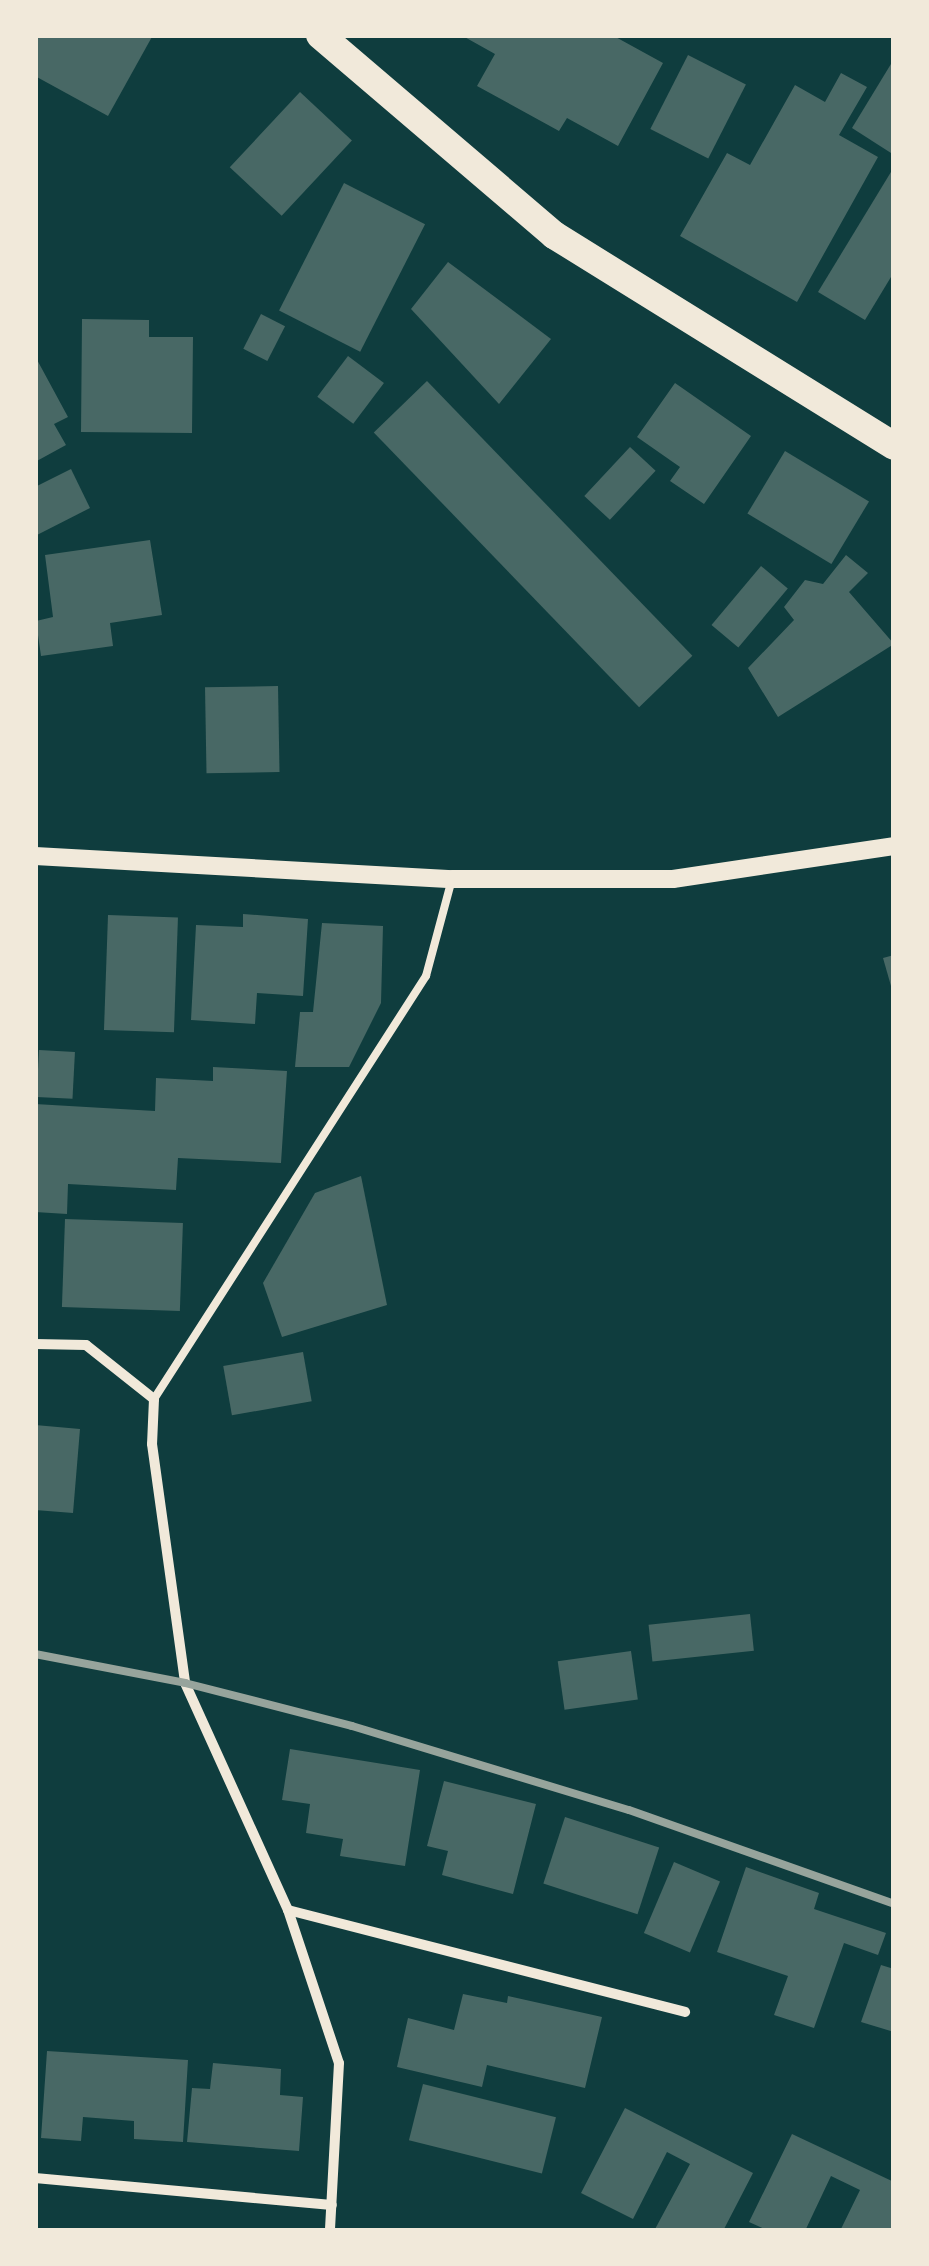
<!DOCTYPE html>
<style>
body{margin:0}
#map{position:relative;width:929px;height:2266px;overflow:hidden;background:#0f3d3e;font-family:"DejaVu Sans",sans-serif}
div>[style]{position:absolute}
.building>*{inset:0;background:#486865;transform-origin:0 0}
.service>*{height:8px;margin:-4px;padding:0 4px;transform-origin:4px;border-radius:4px;background:#f1e9da}
.minor>*{height:10px;margin:-5px;padding:0 5px;transform-origin:5px;border-radius:5px;background:#f1e9da}
.tertiary>*{height:18px;margin:-9px;padding:0 9px;transform-origin:9px;border-radius:9px;background:#f1e9da}
.trunk>*{height:28px;margin:-14px;padding:0 14px;transform-origin:14px;border-radius:14px;background:#f1e9da}
.rail>*{height:8px;margin:-4px;padding:0 4px;transform-origin:4px;border-radius:4px;background:#97a49c}
span{translate:-50% -50%;white-space:nowrap;text-align:center;line-height:1.15;-webkit-text-stroke:10px #f1e9da;paint-order:stroke}
.frame{position:absolute;inset:0;border:38px solid #f1e9da;pointer-events:none}
</style>
<div id="map">
<div class="building">
<i style="clip-path:polygon(37px 35px,153px 35px,108px 116px,35px 76px)"></i>
<i style="clip-path:polygon(461px 35px,612px 35px,663px 63px,618px 146px,567px 118px,559px 131px,477px 86px,495px 54px)"></i>
<i style="left:688px;top:55px;width:65px;height:83px;rotate:27deg"></i>
<i style="clip-path:polygon(894px 59px,894px 148px,891px 153px,852px 128px)"></i>
<i style="clip-path:polygon(841px 73px,867px 87px,839px 135px,878px 157px,797px 302px,680px 236px,727px 153px,750px 165px,795px 85px,825px 102px)"></i>
<i style="left:300px;top:92px;width:71px;height:103px;rotate:43deg"></i>
<i style="clip-path:polygon(894px 167px,894px 272px,865px 320px,818px 292px)"></i>
<i style="left:344px;top:183px;width:91px;height:143px;rotate:27deg"></i>
<i style="clip-path:polygon(448px 262px,551px 339px,499px 404px,411px 309px)"></i>
<i style="left:261px;top:314px;width:27px;height:39px;rotate:27deg"></i>
<i style="clip-path:polygon(82px 319px,149px 320px,149px 337px,193px 337px,192px 433px,81px 432px)"></i>
<i style="clip-path:polygon(35px 356px,68px 417px,54px 424px,66px 445px,35px 462px)"></i>
<i style="left:348px;top:356px;width:45px;height:51px;rotate:37deg"></i>
<i style="left:427px;top:381px;width:382px;height:74px;rotate:46deg"></i>
<i style="clip-path:polygon(675px 383px,751px 436px,704px 504px,670px 481px,680px 467px,637px 437px)"></i>
<i style="left:630px;top:447px;width:35px;height:67px;rotate:43deg"></i>
<i style="left:785px;top:451px;width:98px;height:73px;rotate:31deg"></i>
<i style="clip-path:polygon(71px 469px,90px 508px,35px 536px,35px 487px)"></i>
<i style="clip-path:polygon(150px 540px,162px 615px,110px 623px,113px 646px,41px 656px,36px 621px,53px 617px,45px 555px)"></i>
<i style="clip-path:polygon(846px 555px,868px 573px,849px 592px,894px 644px,778px 717px,748px 668px,794px 620px,784px 607px,805px 580px,823px 584px)"></i>
<i style="left:761px;top:566px;width:35px;height:77px;rotate:40deg"></i>
<i style="left:278px;top:686px;width:86px;height:73px;rotate:89deg"></i>
<i style="clip-path:polygon(243px 914px,308px 919px,303px 996px,257px 993px,255px 1024px,191px 1020px,196px 925px,243px 927px)"></i>
<i style="left:108px;top:915px;width:70px;height:115px;rotate:2deg"></i>
<i style="clip-path:polygon(322px 923px,383px 926px,381px 1003px,349px 1067px,295px 1067px,300px 1012px,313px 1012px)"></i>
<i style="clip-path:polygon(894px 955px,894px 993px,893px 993px,883px 958px)"></i>
<i style="left:39px;top:1050px;width:36px;height:47px;rotate:3deg"></i>
<i style="clip-path:polygon(213px 1067px,287px 1071px,281px 1163px,178px 1158px,176px 1190px,68px 1184px,67px 1214px,35px 1212px,35px 1104px,155px 1111px,156px 1078px,213px 1081px)"></i>
<i style="clip-path:polygon(361px 1176px,387px 1305px,282px 1337px,263px 1283px,315px 1193px)"></i>
<i style="left:65px;top:1219px;width:118px;height:88px;rotate:2deg"></i>
<i style="left:303px;top:1352px;width:50px;height:81px;rotate:80deg"></i>
<i style="clip-path:polygon(35px 1425px,80px 1429px,73px 1513px,35px 1510px)"></i>
<i style="left:750px;top:1614px;width:37px;height:102px;rotate:84deg"></i>
<i style="left:631px;top:1651px;width:49px;height:74px;rotate:82deg"></i>
<i style="clip-path:polygon(290px 1749px,420px 1770px,405px 1866px,340px 1856px,343px 1839px,306px 1833px,310px 1804px,282px 1800px)"></i>
<i style="clip-path:polygon(444px 1781px,536px 1804px,513px 1894px,442px 1875px,448px 1851px,427px 1846px)"></i>
<i style="left:565px;top:1817px;width:99px;height:70px;rotate:18deg"></i>
<i style="left:674px;top:1862px;width:50px;height:77px;rotate:23deg"></i>
<i style="clip-path:polygon(746px 1867px,819px 1893px,814px 1909px,886px 1933px,878px 1955px,844px 1943px,814px 2028px,774px 2015px,788px 1976px,717px 1952px)"></i>
<i style="clip-path:polygon(881px 1965px,894px 1969px,894px 2032px,861px 2022px)"></i>
<i style="clip-path:polygon(463px 1994px,507px 2003px,508px 1996px,602px 2017px,585px 2088px,487px 2065px,482px 2087px,397px 2067px,408px 2018px,454px 2030px)"></i>
<i style="clip-path:polygon(47px 2051px,188px 2060px,183px 2142px,134px 2139px,134px 2121px,83px 2117px,81px 2141px,41px 2138px)"></i>
<i style="clip-path:polygon(213px 2063px,281px 2069px,280px 2095px,303px 2097px,299px 2151px,187px 2142px,192px 2088px,210px 2089px)"></i>
<i style="left:423px;top:2084px;width:137px;height:58px;rotate:14deg"></i>
<i style="clip-path:polygon(625px 2108px,753px 2173px,723px 2231px,654px 2231px,690px 2164px,667px 2152px,633px 2219px,581px 2193px)"></i>
<i style="clip-path:polygon(792px 2134px,894px 2182px,894px 2231px,840px 2231px,860px 2190px,831px 2176px,805px 2231px,769px 2231px,749px 2222px)"></i>
</div>
<div class="service">
<i style="left:154px;top:1399px;width:503px;rotate:-57.26deg"></i>
<i style="left:426px;top:976px;width:100px;rotate:-75deg"></i>
</div>
<div class="minor">
<i style="left:35px;top:1344px;width:51px;rotate:1.1deg"></i>
<i style="left:86px;top:1345px;width:87px;rotate:38.5deg"></i>
<i style="left:154px;top:1399px;width:45px;rotate:92.5deg"></i>
<i style="left:152px;top:1444px;width:241px;rotate:82.1deg"></i>
<i style="left:185px;top:1683px;width:249px;rotate:65.6deg"></i>
<i style="left:288px;top:1910px;width:161px;rotate:71.6deg"></i>
<i style="left:339px;top:2063px;width:168px;rotate:93.1deg"></i>
<i style="left:288px;top:1910px;width:410px;rotate:14.4deg"></i>
<i style="left:35px;top:2178px;width:298px;rotate:5.2deg"></i>
</div>
<div class="tertiary">
<i style="left:35px;top:856px;width:418px;rotate:3.2deg"></i>
<i style="left:452px;top:879px;width:221px"></i>
<i style="left:673px;top:879px;width:223px;rotate:-8.5deg"></i>
</div>
<div class="trunk">
<i style="left:320px;top:35px;width:308px;rotate:40.5deg"></i>
<i style="left:554px;top:235px;width:400px;rotate:31.8deg"></i>
</div>
<div class="rail">
<i style="left:35px;top:1654px;width:153px;rotate:10.9deg"></i>
<i style="left:185px;top:1683px;width:172px;rotate:14.4deg"></i>
<i style="left:352px;top:1726px;width:289px;rotate:16.9deg"></i>
<i style="left:629px;top:1810px;width:281px;rotate:19.5deg"></i>
</div>
<div class="frame"></div>
</div>
